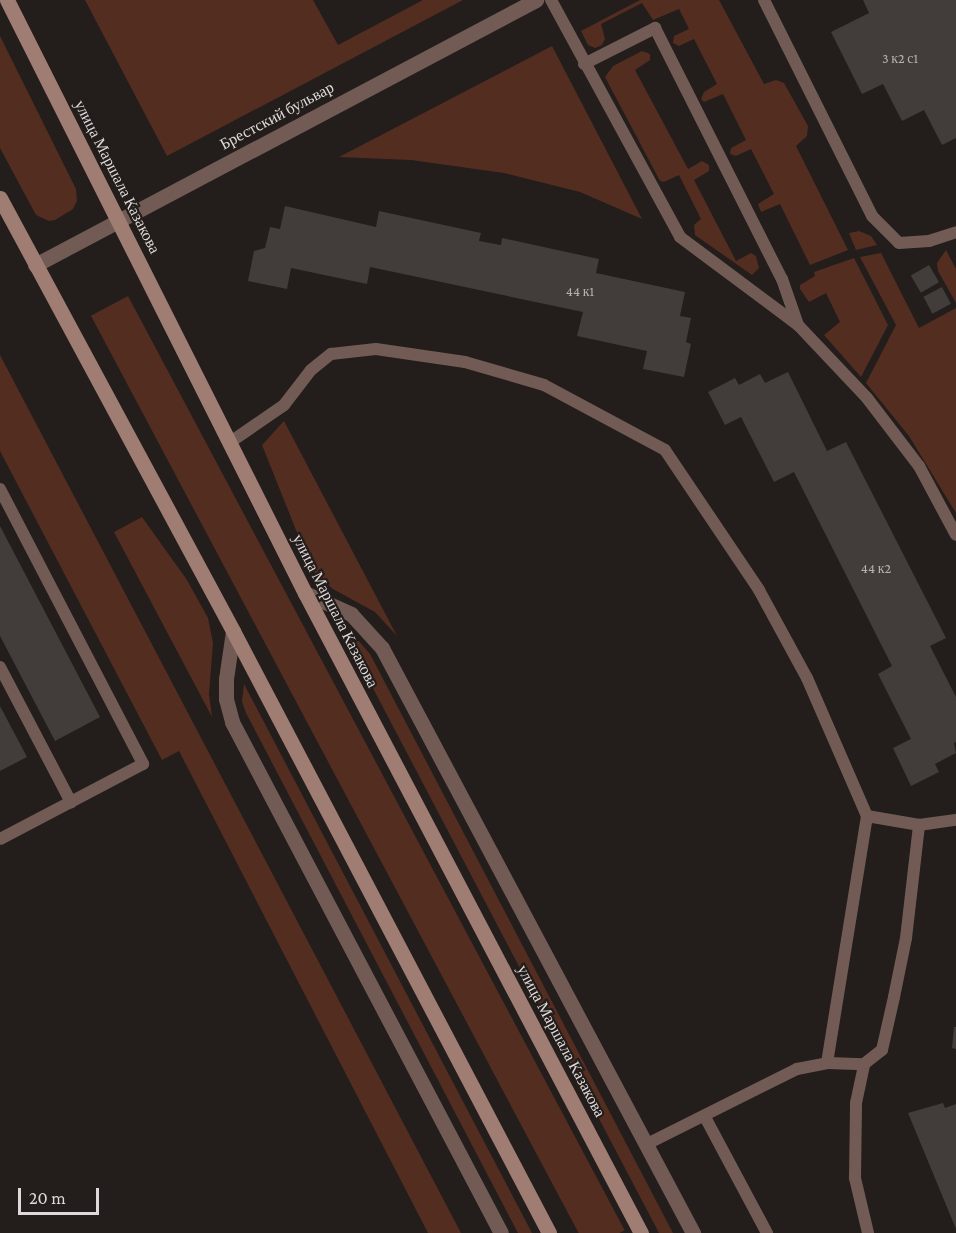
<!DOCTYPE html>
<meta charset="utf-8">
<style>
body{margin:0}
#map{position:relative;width:956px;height:1233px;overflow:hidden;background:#231d1b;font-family:"Crimson Pro",serif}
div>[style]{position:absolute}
.green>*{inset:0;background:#542d21;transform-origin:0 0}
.building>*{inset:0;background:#423c3a;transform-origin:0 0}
.lane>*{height:12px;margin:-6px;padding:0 6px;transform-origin:6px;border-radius:6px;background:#715b54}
.street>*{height:15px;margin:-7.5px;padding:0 7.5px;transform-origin:7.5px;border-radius:7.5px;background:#715b54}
.secondary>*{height:15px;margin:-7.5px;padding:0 7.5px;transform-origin:7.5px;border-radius:7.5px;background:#a07d72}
span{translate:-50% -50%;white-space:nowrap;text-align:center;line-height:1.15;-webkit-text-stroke:4.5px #231d1b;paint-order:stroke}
.number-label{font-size:14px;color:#b7b2b1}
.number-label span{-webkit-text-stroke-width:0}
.street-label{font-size:16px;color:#dedad9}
.scale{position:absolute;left:18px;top:1188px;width:81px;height:27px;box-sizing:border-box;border:3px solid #dedad9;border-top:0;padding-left:8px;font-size:18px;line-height:21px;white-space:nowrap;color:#dedad9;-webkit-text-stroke:4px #231d1b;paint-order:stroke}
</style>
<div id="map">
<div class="green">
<i style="clip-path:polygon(85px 0,313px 0,338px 45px,423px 0,463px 0,167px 156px)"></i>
<i style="clip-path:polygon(640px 0,719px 0,764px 84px,776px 80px,784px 83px,808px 126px,807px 136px,796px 146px,848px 250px,810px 265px,780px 204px,761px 212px,758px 204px,774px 194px,751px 149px,736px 156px,730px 154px,731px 148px,746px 140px,723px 94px,704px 102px,701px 99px,704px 92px,717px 84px,694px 39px,679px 46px,673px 43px,674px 36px,689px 29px,679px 9px,653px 20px,642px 3px,601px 24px,605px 39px,602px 45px,595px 48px,588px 45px,581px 31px)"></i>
<i style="clip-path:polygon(0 36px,76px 189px,77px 201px,73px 209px,55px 220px,49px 221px,36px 215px,0 148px)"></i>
<i style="clip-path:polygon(552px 46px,642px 219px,580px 192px,504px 173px,411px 160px,339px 157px)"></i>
<i style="clip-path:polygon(642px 51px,650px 54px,650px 60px,635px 70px,688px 169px,702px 161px,709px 165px,709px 171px,694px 180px,736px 261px,751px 253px,756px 256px,759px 268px,752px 275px,695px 235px,694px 225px,701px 219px,679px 175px,664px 182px,660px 181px,605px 77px,613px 66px)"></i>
<i style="clip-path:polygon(859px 231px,871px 236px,877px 245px,856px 250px,849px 233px)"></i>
<i style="clip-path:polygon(946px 250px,956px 269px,956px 303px,938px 271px,937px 263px)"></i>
<i style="clip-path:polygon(881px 253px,919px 328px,956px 308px,956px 513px,909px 436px,866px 383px,896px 325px,860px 257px)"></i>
<i style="clip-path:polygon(854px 258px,888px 325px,861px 377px,824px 335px,840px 322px,826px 293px,809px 302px,800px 289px,800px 285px,815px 276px,814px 272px)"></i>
<i style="left:128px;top:296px;width:1058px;height:42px;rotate:62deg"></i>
<i style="clip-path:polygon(0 355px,461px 1233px,428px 1233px,179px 751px,162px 760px,0 451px)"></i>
<i style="clip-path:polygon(284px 421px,397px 636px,375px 612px,333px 589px,312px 570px,262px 445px)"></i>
<i style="clip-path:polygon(142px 517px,187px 580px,208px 618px,213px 643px,209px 694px,212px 717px,114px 532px)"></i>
<i style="clip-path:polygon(344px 633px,357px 639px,370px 654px,673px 1233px,659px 1233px)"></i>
<i style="clip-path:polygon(244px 684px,532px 1233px,518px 1233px,246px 713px,242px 702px)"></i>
</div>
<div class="building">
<i style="clip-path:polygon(863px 0,956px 0,956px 138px,942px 145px,924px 110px,902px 121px,883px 84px,862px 94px,831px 32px,869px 13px)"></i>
<i style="clip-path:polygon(285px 206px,376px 227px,379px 211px,481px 233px,479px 241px,501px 245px,502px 238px,599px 259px,596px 273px,685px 292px,680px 316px,691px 318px,686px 342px,691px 344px,684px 377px,643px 369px,647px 351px,577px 336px,583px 312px,370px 267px,367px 284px,291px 268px,287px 289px,248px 281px,254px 251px,265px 248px,270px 227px,280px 229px)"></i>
<i style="left:929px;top:265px;width:20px;height:21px;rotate:60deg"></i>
<i style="left:942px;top:287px;width:19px;height:21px;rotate:62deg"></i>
<i style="clip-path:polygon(788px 372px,827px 451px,846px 442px,946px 638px,930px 646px,956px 697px,956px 742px,954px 743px,956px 753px,935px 764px,939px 772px,911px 786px,893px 748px,911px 739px,878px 674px,892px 666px,794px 472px,774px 482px,741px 417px,725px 425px,708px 392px,735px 378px,739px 385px,760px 374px,765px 383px)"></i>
<i style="clip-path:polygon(0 526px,100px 717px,55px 741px,0 636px)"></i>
<i style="clip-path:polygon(0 706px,27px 757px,0 771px)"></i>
<i style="clip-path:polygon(954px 1027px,956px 1027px,956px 1049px,952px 1048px)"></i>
<i style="clip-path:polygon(943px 1103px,945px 1108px,956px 1104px,956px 1229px,908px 1113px)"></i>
</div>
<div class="lane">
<i style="left:551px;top:0;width:270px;rotate:61.4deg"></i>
<i style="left:680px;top:237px;width:147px;rotate:36.7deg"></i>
<i style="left:798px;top:325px;width:100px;rotate:46.6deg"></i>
<i style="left:867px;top:398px;width:86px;rotate:52.6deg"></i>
<i style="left:919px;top:466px;width:78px;rotate:61.8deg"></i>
<i style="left:764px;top:0;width:241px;rotate:63.4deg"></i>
<i style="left:872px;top:216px;width:38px;rotate:45deg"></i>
<i style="left:899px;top:243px;width:30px;rotate:-4deg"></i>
<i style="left:929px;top:241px;width:28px;rotate:-18deg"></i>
<i style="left:584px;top:64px;width:80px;rotate:-26.9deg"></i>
<i style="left:655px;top:28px;width:281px;rotate:63.2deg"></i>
<i style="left:782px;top:279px;width:49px;rotate:70.8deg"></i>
<i style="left:229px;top:443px;width:67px;rotate:-34.6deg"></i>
<i style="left:284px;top:405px;width:44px;rotate:-52.4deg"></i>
<i style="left:311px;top:370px;width:26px;rotate:-39deg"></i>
<i style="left:331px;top:354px;width:45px;rotate:-6.3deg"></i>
<i style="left:376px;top:349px;width:90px;rotate:8.3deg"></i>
<i style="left:465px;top:362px;width:82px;rotate:16.2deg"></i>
<i style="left:544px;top:385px;width:137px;rotate:28.2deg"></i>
<i style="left:665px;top:450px;width:169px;rotate:56.1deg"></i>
<i style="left:759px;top:590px;width:100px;rotate:61.4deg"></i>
<i style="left:807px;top:678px;width:150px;rotate:66.5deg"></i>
<i style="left:867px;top:816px;width:53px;rotate:9.8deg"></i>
<i style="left:919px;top:825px;width:37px;rotate:-8deg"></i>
<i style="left:0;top:489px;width:310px;rotate:62.5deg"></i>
<i style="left:143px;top:764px;width:161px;rotate:152.3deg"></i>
<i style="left:0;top:667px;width:153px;rotate:62.3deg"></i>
<i style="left:827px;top:1063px;width:250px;rotate:-80.8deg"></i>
<i style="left:705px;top:1117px;width:132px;rotate:61.9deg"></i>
<i style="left:647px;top:1144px;width:168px;rotate:-26.6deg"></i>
<i style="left:797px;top:1069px;width:31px;rotate:-11deg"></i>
<i style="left:827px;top:1063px;width:37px;rotate:2deg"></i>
<i style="left:868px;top:1233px;width:57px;rotate:-103.3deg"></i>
<i style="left:855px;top:1178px;width:75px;rotate:-89.2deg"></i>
<i style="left:856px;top:1103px;width:40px;rotate:-78deg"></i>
<i style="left:864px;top:1064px;width:23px;rotate:-38deg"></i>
<i style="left:882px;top:1050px;width:54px;rotate:-77.2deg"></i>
<i style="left:894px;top:997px;width:60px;rotate:-78.5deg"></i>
<i style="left:906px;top:938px;width:114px;rotate:-83.4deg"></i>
</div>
<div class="street">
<i style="left:35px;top:265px;width:567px;rotate:-27.88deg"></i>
<i style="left:305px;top:593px;width:51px;rotate:24.5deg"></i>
<i style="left:351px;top:614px;width:46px;rotate:47.6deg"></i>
<i style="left:382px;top:648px;width:663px;rotate:62deg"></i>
<i style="left:233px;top:631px;width:49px;rotate:98.3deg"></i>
<i style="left:226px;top:679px;width:20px;rotate:90deg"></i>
<i style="left:226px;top:699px;width:24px;rotate:75deg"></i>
<i style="left:232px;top:722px;width:577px;rotate:62.24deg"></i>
</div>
<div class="secondary">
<i style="left:7px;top:0;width:664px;rotate:63.32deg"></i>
<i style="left:305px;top:593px;width:723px;rotate:62.3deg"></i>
<i style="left:0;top:198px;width:492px;rotate:61.7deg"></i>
<i style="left:233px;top:631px;width:680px;rotate:62.3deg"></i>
</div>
<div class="number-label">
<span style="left:900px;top:58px">3 к2 с1</span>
<span style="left:580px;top:291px">44 к1</span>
<span style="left:876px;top:568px">44 к2</span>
</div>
<div class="street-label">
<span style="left:277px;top:116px;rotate:-28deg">Брестский бульвар</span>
<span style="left:117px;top:177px;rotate:63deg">улица Маршала Казакова</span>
<span style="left:335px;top:611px;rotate:63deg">улица Маршала Казакова</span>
<span style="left:561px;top:1041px;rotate:62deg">улица Маршала Казакова</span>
</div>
<div class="scale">20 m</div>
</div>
